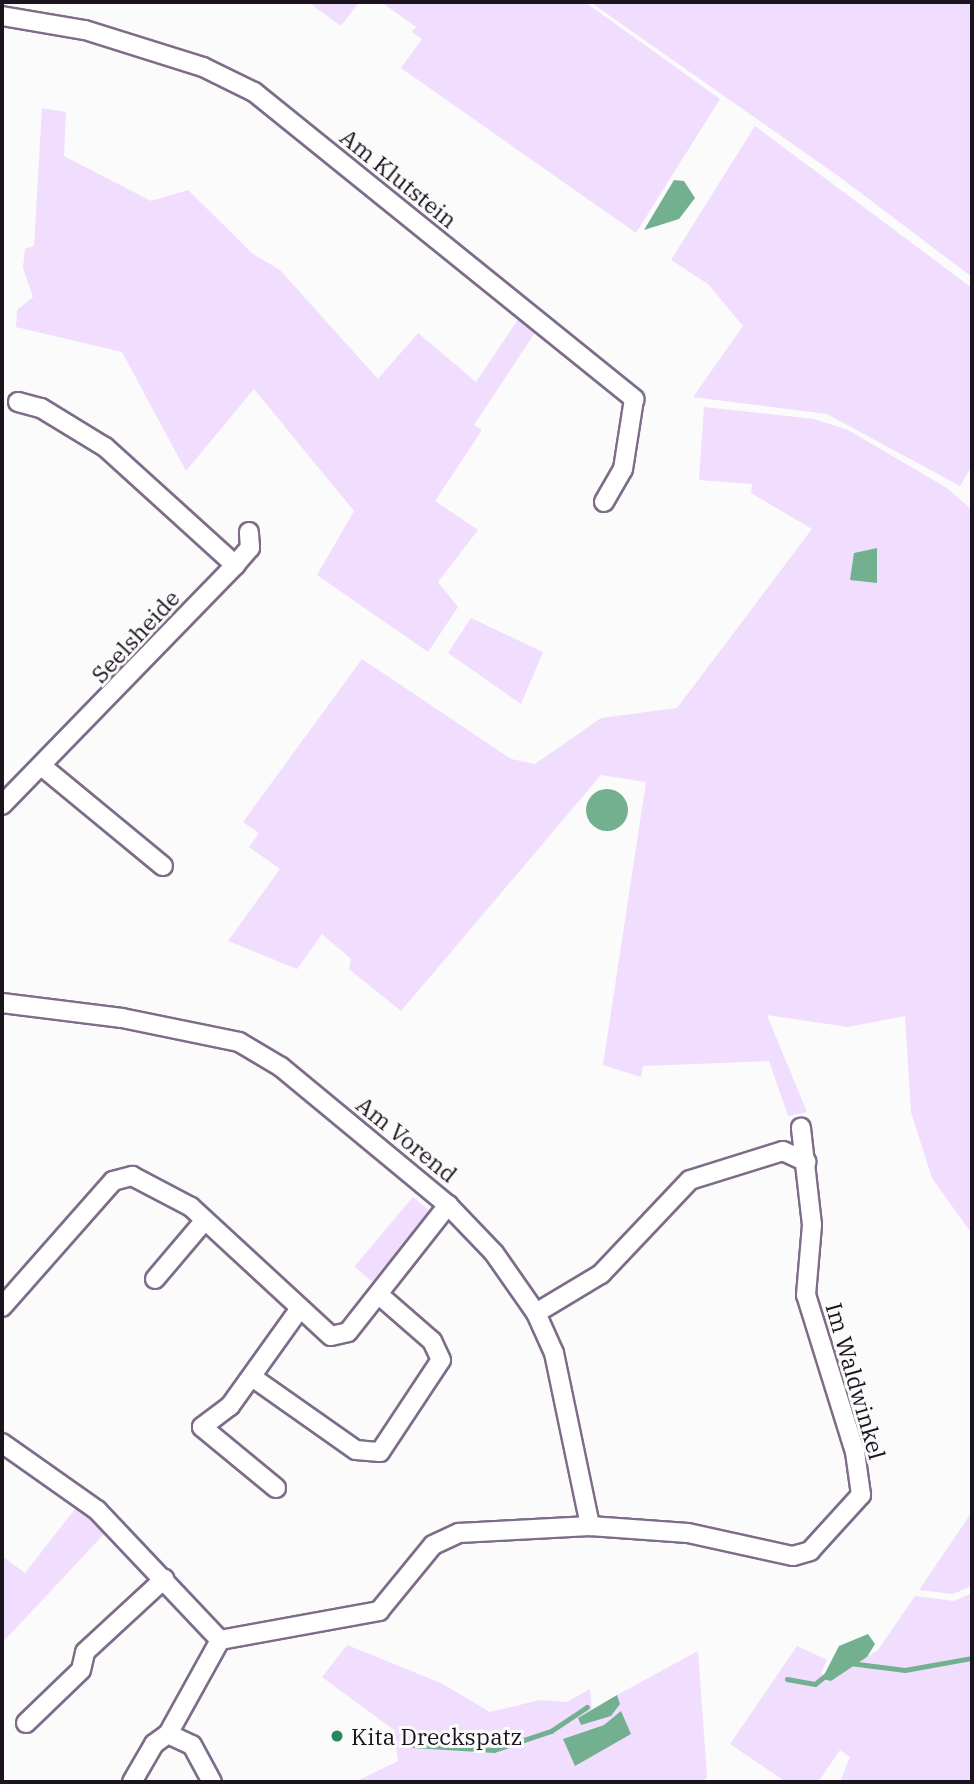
<!DOCTYPE html>
<style>
body{margin:0}
#map{position:relative;width:974px;height:1784px;overflow:hidden;background:#fbfbfb;font-family:"IBM Plex Serif",serif}
div>[style]{position:absolute}
.green>*{inset:0;background:#f1ddfd;transform-origin:0 0}
.water>*{inset:0;background:#73b08f}
.round{border-radius:50%}
.stream>*{height:4.5px;margin:-2.25px;padding:0 2.25px;transform-origin:2.25px;border-radius:2.25px;background:#73b08f}
.roads{filter:drop-shadow(2px 0 #7e6c89) drop-shadow(-2px 0 #7e6c89) drop-shadow(0 2px #7e6c89) drop-shadow(0 -2px #7e6c89)}
.minor>*{height:18px;margin:-9px;padding:0 9px;transform-origin:9px;border-radius:9px;background:#fff}
.dots>*{width:19px;height:19px;translate:-50% -50%;box-sizing:border-box;border:4px solid #fbfbfb;border-radius:50%}
span{translate:-50% -50%;white-space:nowrap;text-align:center;line-height:1.15;-webkit-text-stroke:6px #fbfbfb;paint-order:stroke}
.street-label{font-size:23px;color:#1b141f}
.poi-label{font-size:23px;color:#1b141f}
.left{translate:0 -50%;text-align:left}
.frame{position:absolute;inset:0;border:4px solid #1b141f;pointer-events:none}
</style>
<div id="map">
<div class="green">
<i style="clip-path:polygon(308px 2px,359px 2px,341px 26px)"></i>
<i style="clip-path:polygon(381px 2px,585px 2px,720px 99px,636px 233px,401px 68px,422px 39px,412px 32px,416px 27px)"></i>
<i style="clip-path:polygon(590px 2px,972px 2px,972px 277px,841px 178px)"></i>
<i style="clip-path:polygon(42px 108px,66px 112px,64px 156px,151px 201px,188px 190px,253px 254px,280px 270px,378px 379px,418px 333px,476px 382px,519px 318px,536px 331px,474px 425px,482px 430px,435px 501px,478px 530px,438px 582px,458px 607px,428px 652px,317px 575px,354px 511px,254px 389px,186px 471px,122px 352px,16px 327px,17px 310px,33px 297px,23px 268px,25px 249px,34px 246px)"></i>
<i style="clip-path:polygon(755px 126px,972px 288px,972px 466px,960px 486px,827px 414px,693px 397px,743px 326px,708px 284px,671px 260px)"></i>
<i style="clip-path:polygon(704px 407px,814px 419px,848px 430px,947px 488px,972px 510px,972px 1234px,932px 1178px,911px 1112px,905px 1016px,848px 1027px,767px 1015px,807px 1112px,788px 1116px,769px 1061px,643px 1066px,641px 1077px,603px 1065px,646px 782px,601px 775px,401px 1011px,349px 969px,351px 959px,322px 934px,297px 969px,228px 941px,280px 869px,249px 847px,259px 833px,243px 822px,362px 659px,511px 759px,535px 764px,601px 718px,677px 708px,812px 529px,751px 493px,752px 484px,699px 480px)"></i>
<i style="clip-path:polygon(471px 618px,543px 652px,521px 704px,448px 653px)"></i>
<i style="left:413px;top:1197px;width:23px;height:91px;rotate:40deg"></i>
<i style="clip-path:polygon(78px 1505px,106px 1532px,2px 1643px,2px 1556px,25px 1573px)"></i>
<i style="clip-path:polygon(972px 1512px,972px 1586px,953px 1594px,919px 1590px)"></i>
<i style="clip-path:polygon(972px 1593px,972px 1782px,840px 1782px,850px 1757px,840px 1750px,818px 1782px,786px 1782px,730px 1744px,797px 1646px,827px 1660px,821px 1673px,831px 1681px,878px 1650px,915px 1596px,954px 1601px)"></i>
<i style="clip-path:polygon(evenodd,347px 1645px,441px 1683px,490px 1712px,540px 1700px,567px 1702px,590px 1689px,592px 1710px,578px 1718px,613px 1709px,617px 1695px,698px 1651px,707px 1777px,703px 1782px,355px 1782px,398px 1761px,394px 1730px,322px 1677px,347px 1645px,604px 1725px,575px 1765px,564px 1739px,604px 1725px)"></i>
</div>
<div class="water">
<i style="clip-path:polygon(674px 180px,684px 181px,695px 198px,679px 219px,644px 230px)"></i>
<i style="clip-path:polygon(877px 548px,877px 583px,850px 580px,854px 553px)"></i>
<i class="round" style="left:586px;top:789px;width:42px;height:42px"></i>
<i style="clip-path:polygon(868px 1634px,875px 1644px,867px 1657px,831px 1681px,822px 1679px,839px 1646px)"></i>
<i style="clip-path:polygon(617px 1695px,620px 1704px,611px 1716px,581px 1725px,578px 1718px)"></i>
<i style="clip-path:polygon(621px 1711px,631px 1734px,575px 1766px,563px 1739px,604px 1725px)"></i>
</div>
<div class="stream">
<i style="left:850px;top:1663px;width:55px;rotate:7.3deg"></i>
<i style="left:905px;top:1670px;width:68px;rotate:-10.2deg"></i>
<i style="left:787px;top:1679px;width:28px;rotate:10deg"></i>
<i style="left:815px;top:1684px;width:13px;rotate:-39deg"></i>
<i style="left:413px;top:1745px;width:81px;rotate:3.5deg"></i>
<i style="left:494px;top:1750px;width:60px;rotate:-18.4deg"></i>
<i style="left:551px;top:1731px;width:43px;rotate:-33.7deg"></i>
</div>
<div class="roads">
<div class="minor">
<i style="left:2px;top:16px;width:84px;rotate:9.6deg"></i>
<i style="left:85px;top:30px;width:124px;rotate:17.4deg"></i>
<i style="left:203px;top:67px;width:57px;rotate:26.1deg"></i>
<i style="left:254px;top:92px;width:489px;rotate:38.9deg"></i>
<i style="left:634px;top:399px;width:71px;rotate:98.9deg"></i>
<i style="left:623px;top:469px;width:38px;rotate:120deg"></i>
<i style="left:18px;top:402px;width:24px;rotate:15deg"></i>
<i style="left:41px;top:408px;width:75px;rotate:31.4deg"></i>
<i style="left:105px;top:447px;width:176px;rotate:42.2deg"></i>
<i style="left:44px;top:768px;width:154px;rotate:39.5deg"></i>
<i style="left:2px;top:805px;width:334px;rotate:-45.8deg"></i>
<i style="left:235px;top:565px;width:23px;rotate:-49deg"></i>
<i style="left:250px;top:548px;width:16px;rotate:-94deg"></i>
<i style="left:2px;top:1003px;width:121px;rotate:7.1deg"></i>
<i style="left:122px;top:1018px;width:119px;rotate:11.6deg"></i>
<i style="left:239px;top:1042px;width:49px;rotate:30.8deg"></i>
<i style="left:281px;top:1067px;width:217px;rotate:39.6deg"></i>
<i style="left:448px;top:1205px;width:66px;rotate:46.2deg"></i>
<i style="left:494px;top:1253px;width:73px;rotate:55deg"></i>
<i style="left:536px;top:1313px;width:44px;rotate:65.8deg"></i>
<i style="left:554px;top:1353px;width:177px;rotate:78.2deg"></i>
<i style="left:155px;top:1279px;width:77px;rotate:-49.7deg"></i>
<i style="left:2px;top:1307px;width:168px;rotate:-48.6deg"></i>
<i style="left:113px;top:1181px;width:20px;rotate:-15deg"></i>
<i style="left:132px;top:1176px;width:67px;rotate:27.7deg"></i>
<i style="left:191px;top:1207px;width:190px;rotate:42.7deg"></i>
<i style="left:331px;top:1336px;width:17px;rotate:-13deg"></i>
<i style="left:348px;top:1332px;width:162px;rotate:-51.8deg"></i>
<i style="left:536px;top:1313px;width:76px;rotate:-31deg"></i>
<i style="left:601px;top:1274px;width:129px;rotate:-46.6deg"></i>
<i style="left:690px;top:1180px;width:97px;rotate:-17.3deg"></i>
<i style="left:783px;top:1151px;width:26px;rotate:25deg"></i>
<i style="left:252px;top:1377px;width:127px;rotate:35.1deg"></i>
<i style="left:356px;top:1450px;width:24px;rotate:5deg"></i>
<i style="left:380px;top:1452px;width:110px;rotate:-56.5deg"></i>
<i style="left:441px;top:1360px;width:21px;rotate:-115deg"></i>
<i style="left:432px;top:1341px;width:70px;rotate:-139deg"></i>
<i style="left:2px;top:1443px;width:116px;rotate:35.2deg"></i>
<i style="left:97px;top:1510px;width:179px;rotate:46.6deg"></i>
<i style="left:276px;top:1488px;width:96px;rotate:-140.5deg"></i>
<i style="left:202px;top:1427px;width:35px;rotate:-37deg"></i>
<i style="left:230px;top:1406px;width:117px;rotate:-54.4deg"></i>
<i style="left:220px;top:1640px;width:162px;rotate:-10.3deg"></i>
<i style="left:379px;top:1611px;width:85px;rotate:-50.7deg"></i>
<i style="left:433px;top:1545px;width:29px;rotate:-25deg"></i>
<i style="left:459px;top:1533px;width:131px;rotate:-3.1deg"></i>
<i style="left:590px;top:1526px;width:98px;rotate:4.1deg"></i>
<i style="left:688px;top:1533px;width:107px;rotate:12.4deg"></i>
<i style="left:793px;top:1556px;width:18px;rotate:-16deg"></i>
<i style="left:810px;top:1551px;width:76px;rotate:-47.7deg"></i>
<i style="left:861px;top:1495px;width:43px;rotate:-97.9deg"></i>
<i style="left:855px;top:1452px;width:164px;rotate:-107.3deg"></i>
<i style="left:806px;top:1295px;width:70px;rotate:-85.1deg"></i>
<i style="left:812px;top:1225px;width:98px;rotate:-96.5deg"></i>
<i style="left:26px;top:1723px;width:76px;rotate:-43.9deg"></i>
<i style="left:81px;top:1670px;width:18px;rotate:-77deg"></i>
<i style="left:85px;top:1652px;width:108px;rotate:-42.7deg"></i>
<i style="left:168px;top:1734px;width:107px;rotate:-61deg"></i>
<i style="left:168px;top:1734px;width:26px;rotate:25deg"></i>
<i style="left:192px;top:1745px;width:42px;rotate:61.6deg"></i>
<i style="left:132px;top:1782px;width:44px;rotate:-59.9deg"></i>
<i style="left:154px;top:1744px;width:17px;rotate:-36deg"></i>
</div>
</div>
<div class="dots">
<i style="left:337px;top:1736px;background:#29865d"></i>
</div>
<div class="street-label">
<span style="left:399px;top:178px;rotate:39deg">Am Klutstein</span>
<span style="left:135px;top:636px;rotate:-47deg">Seelsheide</span>
<span style="left:407px;top:1139px;rotate:39deg">Am Vorend</span>
<span style="left:856px;top:1381px;rotate:74deg">Im Waldwinkel</span>
</div>
<div class="poi-label">
<span class="left" style="left:351px;top:1736px">Kita Dreckspatz</span>
</div>
<div class="frame"></div>
</div>
